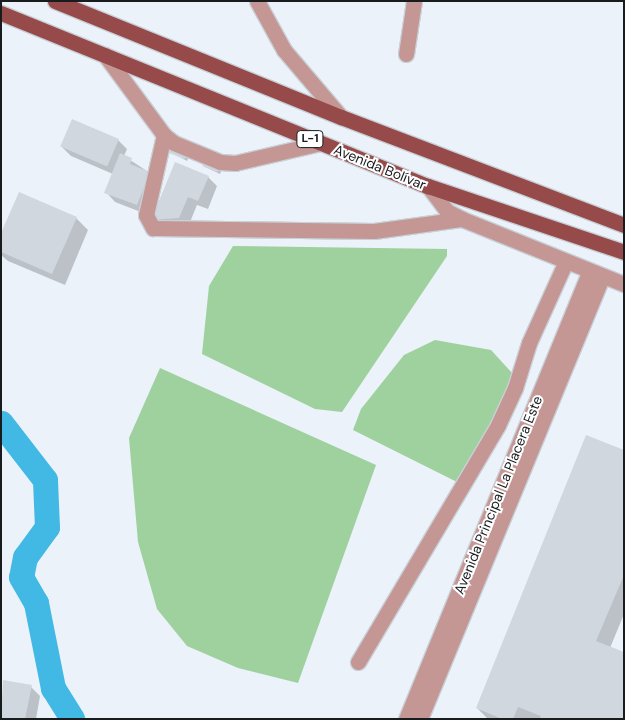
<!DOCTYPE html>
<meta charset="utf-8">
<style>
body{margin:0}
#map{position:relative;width:625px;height:720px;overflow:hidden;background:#ebf2fa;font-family:"DM Sans",sans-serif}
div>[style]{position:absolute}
.green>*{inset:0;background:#9ed19e}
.shadow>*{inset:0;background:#0003}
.river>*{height:25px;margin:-12.5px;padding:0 12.5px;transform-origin:12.5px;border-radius:12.5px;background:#42b8e4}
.building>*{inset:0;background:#d0d7df;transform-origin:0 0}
.roads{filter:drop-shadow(1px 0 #c9d0d7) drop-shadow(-1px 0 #c9d0d7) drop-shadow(0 1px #c9d0d7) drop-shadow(0 -1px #c9d0d7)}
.minor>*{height:15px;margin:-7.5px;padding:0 7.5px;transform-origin:7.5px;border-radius:7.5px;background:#c49795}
.major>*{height:15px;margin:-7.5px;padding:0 7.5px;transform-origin:7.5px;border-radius:7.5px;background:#964a4a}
span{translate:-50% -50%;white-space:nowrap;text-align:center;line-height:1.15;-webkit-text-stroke:4px #fff;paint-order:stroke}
.shield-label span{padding:1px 4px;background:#fff;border:1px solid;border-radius:4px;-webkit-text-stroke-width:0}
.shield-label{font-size:12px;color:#191c1f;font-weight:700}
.street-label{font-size:14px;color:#191c1f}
.frame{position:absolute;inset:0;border:2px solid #191c1f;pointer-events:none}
</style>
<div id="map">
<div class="green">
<i style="clip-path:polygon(233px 246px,447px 249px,447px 256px,342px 412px,315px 409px,202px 354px,209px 286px)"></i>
<i style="clip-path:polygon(435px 340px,491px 350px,525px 387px,465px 486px,353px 430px,361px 409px,404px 355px)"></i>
<i style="clip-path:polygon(160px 368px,376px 465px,298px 683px,238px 668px,187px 646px,157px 609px,138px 542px,129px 438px)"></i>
</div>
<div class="shadow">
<i style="clip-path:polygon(118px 140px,127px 149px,124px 156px,150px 173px,146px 214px,115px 202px,106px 192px,113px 174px,71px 156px,62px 147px)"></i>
<i style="clip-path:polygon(192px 149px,187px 161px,170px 152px)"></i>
<i style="clip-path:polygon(225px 162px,220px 174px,203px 166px)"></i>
<i style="clip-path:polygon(208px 177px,217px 186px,208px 209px,197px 205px,188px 227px,162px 228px,153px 219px)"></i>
<i style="clip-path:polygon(76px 218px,88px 230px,65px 285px,8px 261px,1px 255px,1px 237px)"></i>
<i style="clip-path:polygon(624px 452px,624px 614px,610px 648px,624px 719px,488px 719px,477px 708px)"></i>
<i style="clip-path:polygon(4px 681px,31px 687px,40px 696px,36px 719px,1px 719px)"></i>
</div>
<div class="river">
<i style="left:1px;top:423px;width:72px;rotate:52.3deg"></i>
<i style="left:45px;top:480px;width:47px;rotate:87.6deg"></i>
<i style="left:47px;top:527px;width:37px;rotate:126deg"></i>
<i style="left:25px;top:557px;width:20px;rotate:101deg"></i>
<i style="left:21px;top:577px;width:30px;rotate:60deg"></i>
<i style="left:36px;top:603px;width:87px;rotate:78.7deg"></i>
<i style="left:53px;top:688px;width:36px;rotate:58deg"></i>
</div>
<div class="building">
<i style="left:72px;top:119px;width:51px;height:30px;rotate:23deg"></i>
<i style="left:174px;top:139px;width:17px;height:15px;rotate:21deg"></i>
<i style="left:208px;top:152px;width:16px;height:15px;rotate:22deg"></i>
<i style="clip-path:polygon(120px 153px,132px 158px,130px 164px,150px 172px,137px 205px,104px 193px)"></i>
<i style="clip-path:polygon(175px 162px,209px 176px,198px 201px,188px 197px,179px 218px,151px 220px)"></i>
<i style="clip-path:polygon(19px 192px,77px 217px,52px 274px,1px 252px,1px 233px)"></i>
<i style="clip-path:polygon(586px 435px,624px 450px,624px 575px,596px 641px,624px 652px,624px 719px,540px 719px,541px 716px,518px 707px,513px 719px,502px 719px,476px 708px)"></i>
<i style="clip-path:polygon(3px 680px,32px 685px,25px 719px,1px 719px)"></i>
</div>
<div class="roads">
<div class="minor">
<i style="left:257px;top:1px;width:56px;rotate:61.1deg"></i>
<i style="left:284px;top:50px;width:88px;rotate:49.6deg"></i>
<i style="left:406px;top:54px;width:54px;rotate:-81.4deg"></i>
<i style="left:105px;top:55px;width:99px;rotate:53.6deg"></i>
<i style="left:164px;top:135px;width:13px;rotate:39deg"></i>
<i style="left:174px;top:143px;width:50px;rotate:22.4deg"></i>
<i style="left:220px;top:162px;width:15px;rotate:4deg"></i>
<i style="left:235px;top:163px;width:88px;rotate:-13.1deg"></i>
<i style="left:164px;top:135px;width:82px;rotate:102.7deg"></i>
<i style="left:146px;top:215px;width:15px;rotate:62deg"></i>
<i style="left:153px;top:228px;width:221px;rotate:0.8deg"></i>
<i style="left:374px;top:231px;width:89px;rotate:-7.8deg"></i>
<i style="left:428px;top:186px;width:31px;rotate:53deg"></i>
<i style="left:447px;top:211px;width:17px;rotate:28deg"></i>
<i style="left:462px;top:219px;width:175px;rotate:21.9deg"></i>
<i style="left:358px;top:662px;width:275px;rotate:-59.4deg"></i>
<i style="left:498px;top:425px;width:41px;rotate:-65.3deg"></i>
<i style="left:515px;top:388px;width:47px;rotate:-72.7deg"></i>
<i style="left:529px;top:343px;width:90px;rotate:-65.7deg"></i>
<i style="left:406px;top:719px;width:484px;rotate:-67.7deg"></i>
<i style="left:420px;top:719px;width:479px;rotate:-67.6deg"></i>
</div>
<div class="major">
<i style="left:55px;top:1px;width:309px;rotate:22.1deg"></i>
<i style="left:341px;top:117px;width:303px;rotate:20.9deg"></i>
<i style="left:1px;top:13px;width:461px;rotate:22.1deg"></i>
<i style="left:428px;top:186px;width:207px;rotate:18.6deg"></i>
</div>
</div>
<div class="shield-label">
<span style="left:310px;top:139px">L-1</span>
</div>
<div class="street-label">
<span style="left:380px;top:167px;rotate:22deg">Avenida Bolívar</span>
<span style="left:498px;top:495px;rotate:-68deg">Avenida Principal La Placera Este</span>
</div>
<div class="frame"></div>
</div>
